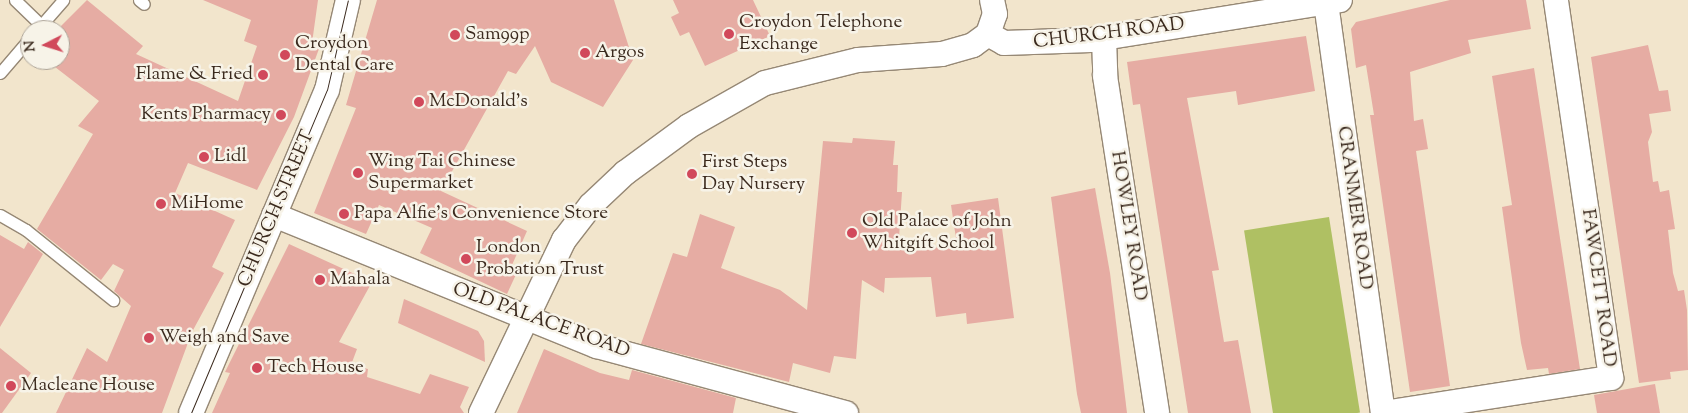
<!DOCTYPE html>
<style>
body{margin:0}
#map{position:relative;width:1688px;height:413px;overflow:hidden;background:#f2e5cc;font-family:"Sorts Mill Goudy",serif}
div>[style]{position:absolute}
.green>*{inset:0;background:#afc063;transform-origin:0 0}
.building>*{inset:0;background:#e6aca3}
.roads{filter:drop-shadow(1px 0 #968875) drop-shadow(-1px 0 #968875) drop-shadow(0 1px #968875) drop-shadow(0 -1px #968875)}
.lane>*{height:11px;margin:-5.5px;padding:0 5.5px;transform-origin:5.5px;border-radius:5.5px;background:#fff}
.street>*{height:24px;margin:-12px;padding:0 12px;transform-origin:12px;border-radius:12px;background:#fff}
.tram>*{height:1px;margin:-0.5px;padding:0 0.5px;transform-origin:0.5px;border-radius:0.5px;background:#3b2a1e}
.dots>*{width:14px;height:14px;translate:-50% -50%;box-sizing:border-box;border:2px solid #f7f3e8;border-radius:50%}
span{translate:-50% -50%;white-space:nowrap;text-align:center;line-height:1.15;-webkit-text-stroke:5px #f7f3e8;paint-order:stroke}
.poi-label{font-size:19px;color:#3b2a1e}
.left{translate:0 -50%;text-align:left}
.right{translate:-100% -50%;text-align:right}
.street-label{font-size:19px;color:#3b2a1e}
.north{position:absolute;left:20px;top:20px;width:50px;height:50px;box-sizing:border-box;background:#f7f3e8;border:1px solid #aca397;border-radius:50%;rotate:265deg;font-size:14px;font-weight:700;line-height:20px;text-align:center;color:#3b2a1e}
.north::after{content:'';display:block;margin:auto;width:18px;height:22px;background:#d1495b;clip-path:polygon(50% 0,100% 100%,50% 72%,0 100%)}
</style>
<div id="map">
<div class="green">
<i style="left:1329px;top:217px;width:198px;height:86px;rotate:81deg"></i>
</div>
<div class="building">
<i style="clip-path:polygon(87px 0,143px 46px,136px 54px,238px 101px,257px 46px,244px 41px,251px 20px,203px 0,318px 0,312px 43px,320px 46px,294px 117px,257px 190px,188px 163px,175px 193px,235px 220px,212px 267px,224px 273px,192px 332px,162px 413px,56px 413px,87px 348px,107px 362px,131px 306px,114px 291px,124px 270px,113px 264px,101px 280px,37px 229px,93px 134px,78px 126px,99px 101px,46px 60px,60px 60px,57px 30px)"></i>
<i style="clip-path:polygon(377px 0,614px 0,633px 60px,603px 107px,551px 82px,535px 46px,516px 74px,508px 71px,441px 191px,527px 231px,512px 265px,519px 268px,507px 294px,420px 253px,432px 228px,379px 205px,366px 234px,314px 213px,356px 108px,346px 105px)"></i>
<i style="clip-path:polygon(673px 0,753px 0,770px 36px,705px 66px,689px 32px,680px 36px,671px 17px,679px 13px)"></i>
<i style="clip-path:polygon(1450px 0,1526px 0,1531px 29px,1468px 40px,1471px 53px,1410px 72px,1414px 121px,1423px 119px,1428px 149px,1416px 151px,1450px 386px,1410px 392px,1370px 115px,1374px 115px,1366px 65px,1356px 68px,1351px 29px,1356px 22px)"></i>
<i style="clip-path:polygon(1306px 36px,1315px 91px,1238px 105px,1236px 91px,1187px 98px,1219px 270px,1212px 271px,1224px 342px,1238px 340px,1251px 413px,1188px 413px,1140px 104px,1133px 105px,1127px 62px)"></i>
<i style="clip-path:polygon(1648px 45px,1659px 91px,1668px 90px,1671px 111px,1649px 114px,1652px 132px,1648px 142px,1653px 182px,1658px 181px,1660px 192px,1669px 190px,1675px 229px,1668px 230px,1673px 273px,1678px 291px,1684px 290px,1687px 310px,1688px 370px,1670px 372px,1671px 379px,1639px 383px,1591px 57px)"></i>
<i style="clip-path:polygon(1534px 68px,1580px 369px,1549px 374px,1548px 368px,1527px 370px,1521px 343px,1502px 207px,1512px 205px,1492px 76px)"></i>
<i style="clip-path:polygon(853px 138px,895px 141px,893px 165px,898px 165px,897px 192px,902px 192px,899px 238px,911px 239px,910px 251px,957px 245px,951px 205px,998px 198px,1014px 318px,967px 324px,966px 313px,936px 317px,931px 277px,885px 278px,884px 293px,862px 280px,856px 359px,834px 356px,830px 373px,793px 363px,789px 382px,641px 344px,673px 253px,687px 257px,700px 214px,735px 227px,721px 268px,780px 290px,807px 310px,823px 141px,852px 143px)"></i>
<i style="clip-path:polygon(1095px 188px,1110px 273px,1127px 413px,1081px 413px,1077px 394px,1051px 197px)"></i>
<i style="clip-path:polygon(0 235px,24px 249px,28px 242px,43px 254px,0 327px)"></i>
<i style="clip-path:polygon(289px 244px,372px 282px,339px 342px,357px 349px,351px 365px,368px 369px,367px 377px,420px 394px,430px 374px,469px 387px,460px 407px,464px 413px,212px 413px,230px 373px,225px 372px)"></i>
<i style="clip-path:polygon(404px 299px,478px 331px,484px 341px,485px 362px,398px 323px)"></i>
<i style="clip-path:polygon(0 348px,31px 373px,2px 413px,0 413px)"></i>
<i style="clip-path:polygon(544px 349px,600px 373px,629px 380px,632px 370px,736px 398px,733px 413px,517px 413px)"></i>
<i style="clip-path:polygon(1655px 384px,1660px 413px,1597px 413px,1594px 395px)"></i>
</div>
<div class="roads">
<div class="lane">
<i style="left:15px;top:0;width:36px;rotate:44deg"></i>
<i style="left:139px;top:0;width:6px;rotate:39deg"></i>
<i style="left:37px;top:30px;width:40px;rotate:-49deg"></i>
<i style="left:0;top:73px;width:46px;rotate:-49.4deg"></i>
<i style="left:0;top:215px;width:30px;rotate:30deg"></i>
<i style="left:26px;top:230px;width:112px;rotate:38.8deg"></i>
</div>
<div class="street">
<i style="left:1326px;top:3px;width:414px;rotate:82.1deg"></i>
<i style="left:988px;top:34px;width:18px;rotate:29deg"></i>
<i style="left:1004px;top:43px;width:87px;rotate:-2deg"></i>
<i style="left:1091px;top:40px;width:252px;rotate:-9.1deg"></i>
<i style="left:988px;top:34px;width:21px;rotate:-71deg"></i>
<i style="left:995px;top:14px;width:14px;rotate:-102deg"></i>
<i style="left:1104px;top:38px;width:38px;rotate:88deg"></i>
<i style="left:1105px;top:76px;width:341px;rotate:81.2deg"></i>
<i style="left:274px;top:215px;width:349px;rotate:22.1deg"></i>
<i style="left:597px;top:346px;width:258px;rotate:15.1deg"></i>
<i style="left:191px;top:413px;width:350px;rotate:-67.2deg"></i>
<i style="left:327px;top:90px;width:92px;rotate:-76.9deg"></i>
<i style="left:481px;top:413px;width:192px;rotate:-64.4deg"></i>
<i style="left:564px;top:240px;width:44px;rotate:-52.4deg"></i>
<i style="left:591px;top:205px;width:47px;rotate:-43.3deg"></i>
<i style="left:625px;top:173px;width:79px;rotate:-36.3deg"></i>
<i style="left:689px;top:126px;width:87px;rotate:-29.5deg"></i>
<i style="left:765px;top:83px;width:96px;rotate:-13.9deg"></i>
<i style="left:858px;top:60px;width:84px;rotate:-4.1deg"></i>
<i style="left:942px;top:54px;width:32px;rotate:-16deg"></i>
<i style="left:973px;top:45px;width:19px;rotate:-36deg"></i>
<i style="left:1384px;top:413px;width:230px;rotate:-8.8deg"></i>
<i style="left:1611px;top:378px;width:382px;rotate:-98.3deg"></i>
</div>
</div>
<div class="tram">
<i style="left:191px;top:413px;width:350px;rotate:-67.2deg"></i>
<i style="left:327px;top:90px;width:92px;rotate:-76.9deg"></i>
</div>
<div class="dots">
<i style="left:729px;top:34px;background:#d1495b"></i>
<i style="left:455px;top:35px;background:#d1495b"></i>
<i style="left:585px;top:53px;background:#d1495b"></i>
<i style="left:285px;top:55px;background:#d1495b"></i>
<i style="left:263px;top:75px;background:#d1495b"></i>
<i style="left:419px;top:102px;background:#d1495b"></i>
<i style="left:281px;top:115px;background:#d1495b"></i>
<i style="left:204px;top:157px;background:#d1495b"></i>
<i style="left:358px;top:173px;background:#d1495b"></i>
<i style="left:692px;top:174px;background:#d1495b"></i>
<i style="left:161px;top:204px;background:#d1495b"></i>
<i style="left:344px;top:214px;background:#d1495b"></i>
<i style="left:852px;top:233px;background:#d1495b"></i>
<i style="left:466px;top:259px;background:#d1495b"></i>
<i style="left:320px;top:280px;background:#d1495b"></i>
<i style="left:149px;top:338px;background:#d1495b"></i>
<i style="left:257px;top:368px;background:#d1495b"></i>
<i style="left:11px;top:386px;background:#d1495b"></i>
</div>
<div class="poi-label">
<span class="left" style="left:739px;top:34px">Croydon Telephone<br>Exchange</span>
<span class="left" style="left:465px;top:35px">Sam99p</span>
<span class="left" style="left:295px;top:55px">Croydon<br>Dental Care</span>
<span class="left" style="left:595px;top:53px">Argos</span>
<span class="right" style="left:253px;top:75px">Flame &amp; Fried</span>
<span class="left" style="left:429px;top:102px">McDonald's</span>
<span class="right" style="left:271px;top:115px">Kents Pharmacy</span>
<span class="left" style="left:214px;top:157px">Lidl</span>
<span class="left" style="left:368px;top:173px">Wing Tai Chinese<br>Supermarket</span>
<span class="left" style="left:702px;top:174px">First Steps<br>Day Nursery</span>
<span class="left" style="left:171px;top:204px">MiHome</span>
<span class="left" style="left:354px;top:214px">Papa Alfie's Convenience Store</span>
<span class="left" style="left:862px;top:233px">Old Palace of John<br>Whitgift School</span>
<span class="left" style="left:476px;top:259px">London<br>Probation Trust</span>
<span class="left" style="left:330px;top:280px">Mahala</span>
<span class="left" style="left:159px;top:338px">Weigh and Save</span>
<span class="left" style="left:267px;top:368px">Tech House</span>
<span class="left" style="left:21px;top:386px">Macleane House</span>
</div>
<div class="street-label">
<span style="left:1109px;top:34px;rotate:-7deg">CHURCH ROAD</span>
<span style="left:1354px;top:208px;rotate:82deg">CRANMER ROAD</span>
<span style="left:277px;top:209px;rotate:-67deg">CHURCH STREET</span>
<span style="left:1128px;top:226px;rotate:81deg">HOWLEY ROAD</span>
<span style="left:1598px;top:288px;rotate:82deg">FAWCETT ROAD</span>
<span style="left:541px;top:321px;rotate:20deg">OLD PALACE ROAD</span>
</div>
<div class="north">N</div>
</div>
